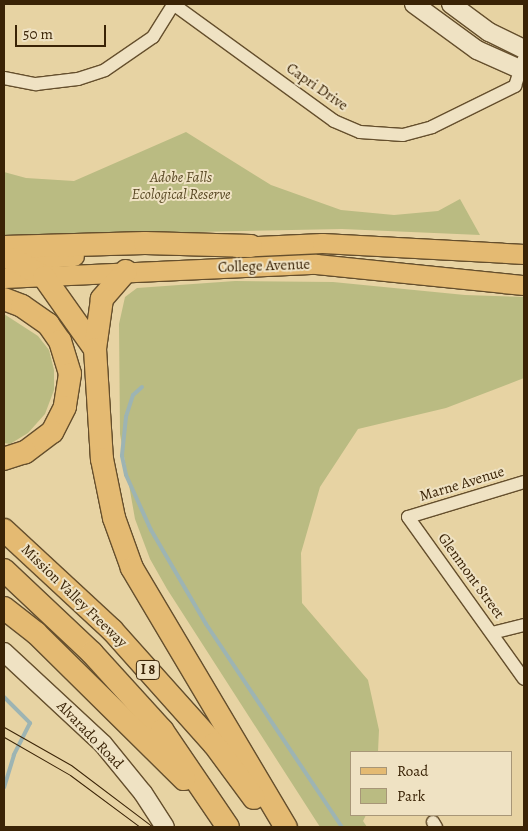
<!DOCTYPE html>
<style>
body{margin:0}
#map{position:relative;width:528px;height:831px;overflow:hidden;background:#e7d3a3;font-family:Alegreya,serif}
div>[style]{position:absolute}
.green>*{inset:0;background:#babb82}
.stream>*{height:4px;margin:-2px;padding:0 2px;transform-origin:2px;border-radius:2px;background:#9db4b3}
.roads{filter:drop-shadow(1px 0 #654f2d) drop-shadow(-1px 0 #654f2d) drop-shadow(0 1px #654f2d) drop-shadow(0 -1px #654f2d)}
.street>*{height:12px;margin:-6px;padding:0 6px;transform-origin:6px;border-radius:6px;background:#efe2c3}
.secondary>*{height:18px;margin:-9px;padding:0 9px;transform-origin:9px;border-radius:9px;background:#efe2c3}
.primary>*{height:19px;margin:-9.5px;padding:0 9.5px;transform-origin:9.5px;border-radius:9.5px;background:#e4ba72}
.highway>*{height:22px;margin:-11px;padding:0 11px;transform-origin:11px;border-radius:11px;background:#e4ba72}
.tram>*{height:1px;margin:-0.5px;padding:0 0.5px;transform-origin:0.5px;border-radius:0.5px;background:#3a2306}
span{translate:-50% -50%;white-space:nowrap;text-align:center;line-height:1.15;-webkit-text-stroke:4px #efe2c3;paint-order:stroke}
.shield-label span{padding:1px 4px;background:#efe2c3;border:1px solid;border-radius:4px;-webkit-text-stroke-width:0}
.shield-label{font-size:14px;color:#3a2306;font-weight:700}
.street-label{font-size:15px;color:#3a2306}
.park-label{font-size:15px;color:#5a4925;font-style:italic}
.frame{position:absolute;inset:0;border:5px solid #3a2306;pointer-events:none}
.legend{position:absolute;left:350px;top:751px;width:162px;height:65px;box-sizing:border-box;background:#efe2c3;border:1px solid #a79677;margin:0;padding:6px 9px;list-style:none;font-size:15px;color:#3a2306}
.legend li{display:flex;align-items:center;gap:10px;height:25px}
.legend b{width:25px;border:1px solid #a79677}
.scale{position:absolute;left:15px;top:25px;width:91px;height:22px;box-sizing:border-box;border:2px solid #3a2306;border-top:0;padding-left:6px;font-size:15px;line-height:18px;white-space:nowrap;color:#3a2306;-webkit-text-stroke:4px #efe2c3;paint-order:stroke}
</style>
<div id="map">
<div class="green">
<i style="clip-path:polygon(186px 132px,271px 185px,341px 210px,394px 215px,438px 211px,460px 199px,480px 235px,342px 229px,4px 236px,4px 172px,26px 178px,74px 181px)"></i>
<i style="clip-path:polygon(235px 281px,333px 282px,465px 295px,524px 297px,524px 378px,446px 408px,358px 429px,320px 487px,301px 553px,302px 603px,368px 680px,379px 730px,378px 752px,352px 752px,352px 815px,366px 815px,363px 821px,367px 827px,320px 827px,167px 589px,150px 559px,135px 519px,120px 434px,119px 324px,125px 297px,137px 288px)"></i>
<i style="clip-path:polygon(4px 314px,38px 336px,49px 350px,54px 370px,54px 390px,45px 414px,28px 433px,10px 444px,4px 443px)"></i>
</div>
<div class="stream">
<i style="left:142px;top:387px;width:12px;rotate:138deg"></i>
<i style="left:133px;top:395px;width:23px;rotate:108deg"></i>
<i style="left:126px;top:417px;width:39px;rotate:96deg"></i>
<i style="left:122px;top:456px;width:19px;rotate:78deg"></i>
<i style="left:126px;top:475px;width:60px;rotate:65.6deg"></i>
<i style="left:151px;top:530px;width:109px;rotate:59.7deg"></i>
<i style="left:206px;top:624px;width:244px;rotate:56.2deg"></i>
<i style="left:4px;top:697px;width:37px;rotate:45deg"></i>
<i style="left:30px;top:723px;width:36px;rotate:117deg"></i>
<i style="left:14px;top:755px;width:34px;rotate:107deg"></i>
</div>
<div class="roads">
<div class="street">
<i style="left:173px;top:4px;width:199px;rotate:36deg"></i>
<i style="left:334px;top:121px;width:28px;rotate:23deg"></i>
<i style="left:360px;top:132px;width:43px;rotate:4deg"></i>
<i style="left:403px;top:135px;width:30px;rotate:-15deg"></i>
<i style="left:432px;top:127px;width:93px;rotate:-26.3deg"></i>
<i style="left:515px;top:86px;width:28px;rotate:-72deg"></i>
<i style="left:4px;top:78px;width:33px;rotate:11deg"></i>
<i style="left:36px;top:84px;width:42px;rotate:-6.8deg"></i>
<i style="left:78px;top:79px;width:28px;rotate:-18deg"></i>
<i style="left:105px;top:70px;width:58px;rotate:-34.5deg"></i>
<i style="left:153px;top:37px;width:39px;rotate:-58deg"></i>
<i style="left:524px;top:482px;width:121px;rotate:163.2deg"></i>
<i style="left:408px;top:517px;width:199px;rotate:54.4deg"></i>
<i style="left:492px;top:633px;width:33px;rotate:-14deg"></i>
<i style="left:433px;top:822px;width:6px;rotate:59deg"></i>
</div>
<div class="secondary">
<i style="left:414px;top:4px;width:78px;rotate:36.1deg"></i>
<i style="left:477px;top:50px;width:51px;rotate:24.1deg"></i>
<i style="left:451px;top:4px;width:47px;rotate:36.4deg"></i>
<i style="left:489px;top:32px;width:39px;rotate:26deg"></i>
<i style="left:4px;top:652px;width:135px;rotate:42.9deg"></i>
<i style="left:103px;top:744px;width:63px;rotate:50.8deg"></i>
<i style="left:143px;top:793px;width:40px;rotate:57.1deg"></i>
</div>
<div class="primary">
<i style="left:236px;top:247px;width:86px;rotate:-2.7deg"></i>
<i style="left:322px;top:243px;width:202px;rotate:3.1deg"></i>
<i style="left:9px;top:260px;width:65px;rotate:-3.5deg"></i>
<i style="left:4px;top:278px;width:312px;rotate:-2.6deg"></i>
<i style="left:316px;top:264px;width:209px;rotate:5.8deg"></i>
</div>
<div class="highway">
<i style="left:4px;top:247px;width:141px;rotate:-1.6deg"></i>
<i style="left:145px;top:243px;width:106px;rotate:1.6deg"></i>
<i style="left:13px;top:259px;width:36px;rotate:30deg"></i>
<i style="left:44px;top:277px;width:88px;rotate:54.7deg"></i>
<i style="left:126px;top:271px;width:37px;rotate:131deg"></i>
<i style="left:102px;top:299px;width:50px;rotate:98deg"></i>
<i style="left:95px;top:349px;width:110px;rotate:86.4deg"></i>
<i style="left:102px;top:459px;width:60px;rotate:78.5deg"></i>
<i style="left:114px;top:518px;width:53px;rotate:70.2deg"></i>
<i style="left:132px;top:568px;width:301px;rotate:59.3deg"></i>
<i style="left:4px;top:299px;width:19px;rotate:21deg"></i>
<i style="left:22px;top:306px;width:32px;rotate:35deg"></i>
<i style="left:48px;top:324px;width:21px;rotate:55deg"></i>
<i style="left:60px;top:341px;width:34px;rotate:73deg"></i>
<i style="left:70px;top:374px;width:33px;rotate:99deg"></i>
<i style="left:65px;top:407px;width:28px;rotate:117deg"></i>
<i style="left:52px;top:432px;width:34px;rotate:143deg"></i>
<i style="left:25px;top:452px;width:22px;rotate:162deg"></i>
<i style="left:4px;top:530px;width:147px;rotate:42.8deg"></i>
<i style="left:112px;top:630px;width:153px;rotate:48.2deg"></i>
<i style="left:214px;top:744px;width:67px;rotate:53.5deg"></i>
<i style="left:4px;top:570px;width:121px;rotate:43.3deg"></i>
<i style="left:92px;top:653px;width:104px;rotate:47.7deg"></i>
<i style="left:162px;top:730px;width:117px;rotate:55.8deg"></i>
<i style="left:4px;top:608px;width:41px;rotate:38deg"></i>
<i style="left:36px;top:633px;width:208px;rotate:44.6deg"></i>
</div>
</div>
<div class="tram">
<i style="left:4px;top:727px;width:77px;rotate:29.6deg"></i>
<i style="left:71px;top:765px;width:103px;rotate:37.1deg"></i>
<i style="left:4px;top:737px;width:76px;rotate:29.9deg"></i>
<i style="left:70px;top:775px;width:87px;rotate:36.6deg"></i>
</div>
<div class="shield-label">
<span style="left:148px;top:670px">I 8</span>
</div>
<div class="street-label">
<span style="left:317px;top:87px;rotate:35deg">Capri Drive</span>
<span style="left:264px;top:266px;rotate:-2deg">College Avenue</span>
<span style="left:462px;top:484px;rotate:-17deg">Marne Avenue</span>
<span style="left:471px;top:576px;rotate:54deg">Glenmont Street</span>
<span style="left:74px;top:596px;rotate:44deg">Mission Valley Freeway</span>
<span style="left:90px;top:735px;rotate:46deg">Alvarado Road</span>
</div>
<div class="park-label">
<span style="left:181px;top:186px">Adobe Falls<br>Ecological Reserve</span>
</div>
<div class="frame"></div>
<ul class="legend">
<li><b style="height:6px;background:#e4ba72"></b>Road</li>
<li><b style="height:14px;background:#babb82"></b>Park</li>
</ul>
<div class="scale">50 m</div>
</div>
